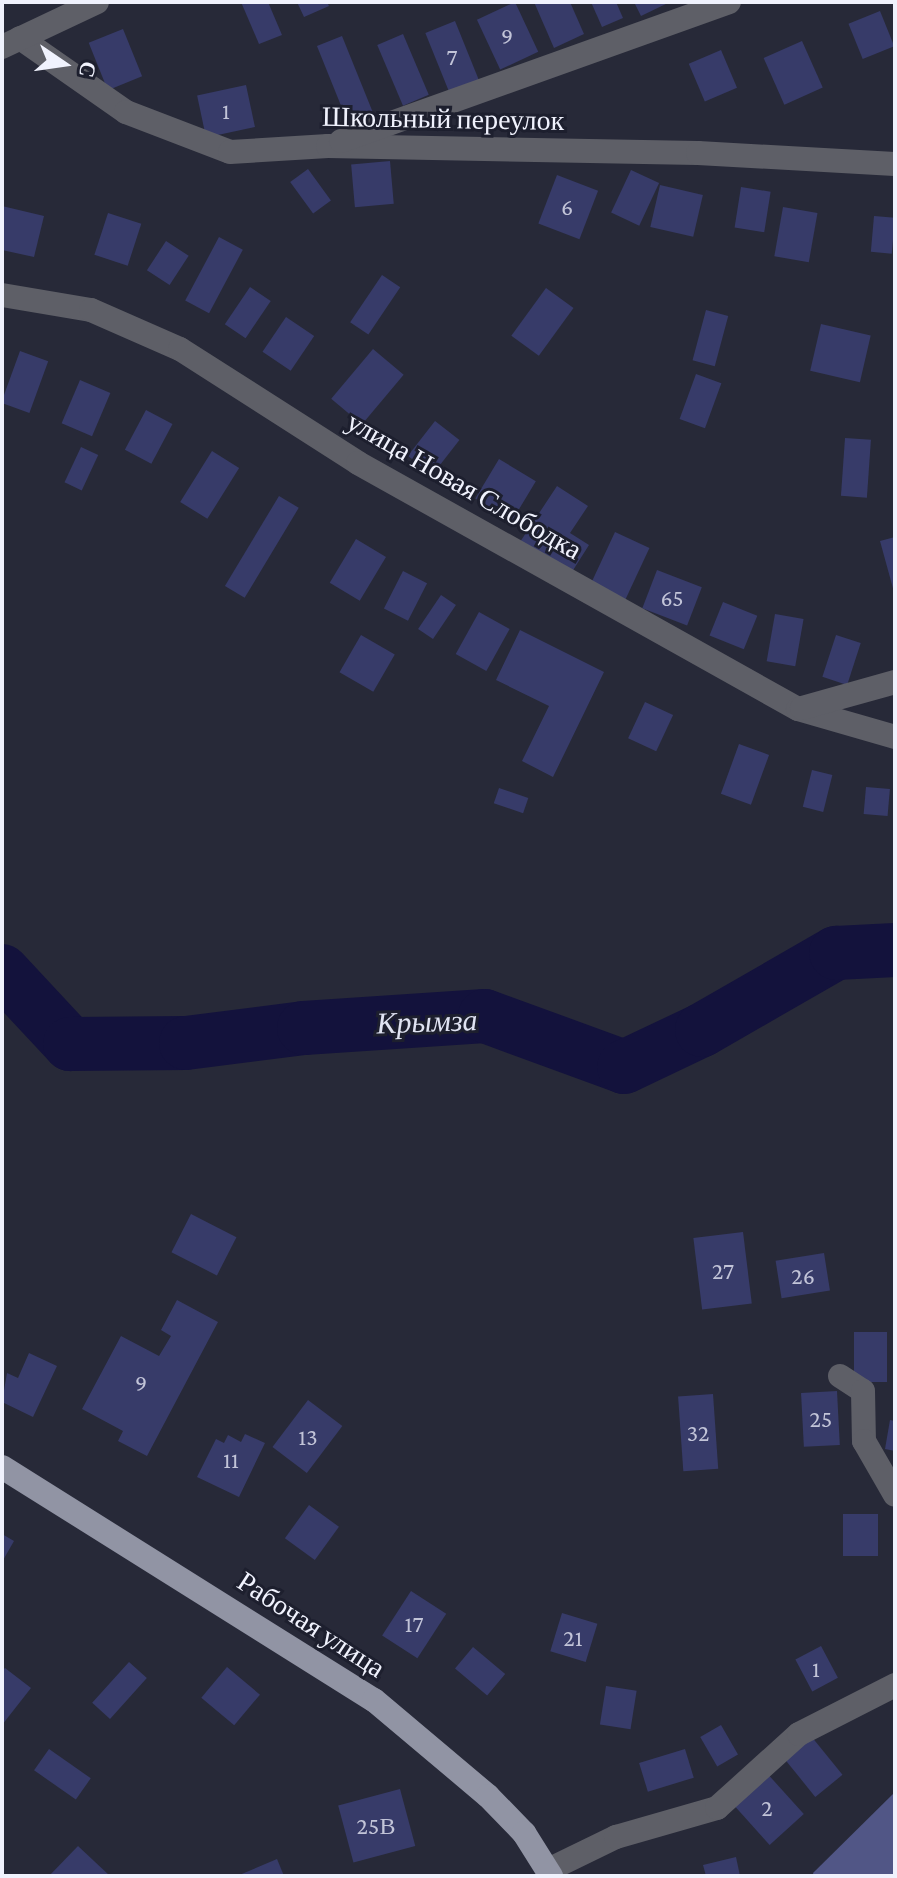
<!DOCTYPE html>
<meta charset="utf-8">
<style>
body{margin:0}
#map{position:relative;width:897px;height:1878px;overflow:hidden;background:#272938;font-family:"Crimson Pro",serif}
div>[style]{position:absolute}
.forest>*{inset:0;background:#515686}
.river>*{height:54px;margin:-27px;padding:0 27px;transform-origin:27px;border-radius:27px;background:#13123c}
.building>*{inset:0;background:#373b69;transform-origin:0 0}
.minor>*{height:24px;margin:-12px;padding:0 12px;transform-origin:12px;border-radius:12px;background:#5e5f67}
.major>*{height:24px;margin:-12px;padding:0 12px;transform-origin:12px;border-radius:12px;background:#9194a4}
span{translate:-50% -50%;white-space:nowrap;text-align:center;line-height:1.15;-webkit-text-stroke:6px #1d1f2e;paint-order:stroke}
.number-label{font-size:24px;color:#c2c4d8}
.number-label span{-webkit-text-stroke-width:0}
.street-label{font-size:28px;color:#f0f2fd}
.water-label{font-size:30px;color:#e0e3f2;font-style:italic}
.frame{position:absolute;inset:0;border:4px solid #f0f2fd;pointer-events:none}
.north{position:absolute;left:24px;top:24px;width:80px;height:80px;-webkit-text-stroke:6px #1d1f2e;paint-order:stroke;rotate:103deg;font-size:22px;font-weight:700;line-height:32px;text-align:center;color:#f0f2fd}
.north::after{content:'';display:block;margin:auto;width:28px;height:36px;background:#f0f2fd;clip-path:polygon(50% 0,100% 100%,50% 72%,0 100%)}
</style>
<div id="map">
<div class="forest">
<i style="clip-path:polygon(895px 1792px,895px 1876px,814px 1876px,813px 1873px)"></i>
</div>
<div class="river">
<i style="left:2px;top:971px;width:100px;rotate:47deg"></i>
<i style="left:70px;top:1044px;width:116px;rotate:-0.5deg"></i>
<i style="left:186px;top:1043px;width:119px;rotate:-7.2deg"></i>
<i style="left:304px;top:1028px;width:181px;rotate:-3.8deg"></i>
<i style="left:485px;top:1016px;width:148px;rotate:20.1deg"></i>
<i style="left:624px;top:1067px;width:86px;rotate:-25.4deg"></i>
<i style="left:702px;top:1030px;width:155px;rotate:-29.9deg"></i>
<i style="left:836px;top:953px;width:59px;rotate:-2.9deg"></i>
</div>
<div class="building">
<i style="clip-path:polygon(241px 2px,268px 2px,282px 35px,259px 44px)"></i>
<i style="clip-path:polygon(297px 2px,327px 2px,329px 6px,304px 17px)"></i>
<i style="left:515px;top:2px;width:55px;height:42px;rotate:65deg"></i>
<i style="clip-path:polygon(534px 2px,570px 2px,584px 34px,554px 48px)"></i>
<i style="clip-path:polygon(591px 2px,616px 2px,623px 18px,602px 27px)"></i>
<i style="clip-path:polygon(634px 2px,670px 2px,641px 16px)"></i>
<i style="left:880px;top:11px;width:38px;height:34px;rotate:68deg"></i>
<i style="left:455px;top:21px;width:65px;height:32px;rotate:68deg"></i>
<i style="left:123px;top:29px;width:51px;height:37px;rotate:68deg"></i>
<i style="left:403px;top:34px;width:66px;height:28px;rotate:67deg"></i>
<i style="left:342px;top:36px;width:82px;height:27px;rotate:68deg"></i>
<i style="left:802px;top:41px;width:51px;height:42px;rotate:66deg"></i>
<i style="left:721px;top:50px;width:41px;height:35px;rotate:67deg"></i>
<i style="left:246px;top:85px;width:43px;height:50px;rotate:78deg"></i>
<i style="left:390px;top:161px;width:43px;height:39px;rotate:85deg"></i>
<i style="left:308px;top:169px;width:39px;height:22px;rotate:54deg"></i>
<i style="left:631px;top:170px;width:31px;height:47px;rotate:25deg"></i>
<i style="left:557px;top:175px;width:44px;height:52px;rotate:21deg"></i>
<i style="left:660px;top:185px;width:44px;height:43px;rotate:13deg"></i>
<i style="left:741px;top:187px;width:30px;height:41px;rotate:9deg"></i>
<i style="clip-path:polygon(2px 206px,44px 216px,34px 257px,2px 250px)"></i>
<i style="left:783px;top:207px;width:35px;height:50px;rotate:10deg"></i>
<i style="left:108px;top:213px;width:35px;height:44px;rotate:18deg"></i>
<i style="left:874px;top:216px;width:21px;height:36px;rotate:5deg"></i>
<i style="left:219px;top:237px;width:27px;height:72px;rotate:28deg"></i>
<i style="left:166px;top:241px;width:27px;height:35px;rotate:33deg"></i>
<i style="left:382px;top:275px;width:22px;height:57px;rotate:34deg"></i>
<i style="left:250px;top:287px;width:25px;height:45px;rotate:34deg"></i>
<i style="left:546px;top:288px;width:34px;height:59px;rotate:36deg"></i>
<i style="left:706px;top:310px;width:23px;height:52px;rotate:15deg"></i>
<i style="left:286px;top:317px;width:34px;height:42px;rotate:34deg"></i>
<i style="left:821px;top:324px;width:51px;height:48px;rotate:13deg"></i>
<i style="left:373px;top:349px;width:40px;height:65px;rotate:40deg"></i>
<i style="left:20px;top:351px;width:30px;height:55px;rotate:20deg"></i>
<i style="left:696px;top:374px;width:27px;height:48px;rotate:20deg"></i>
<i style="left:80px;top:380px;width:33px;height:47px;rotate:23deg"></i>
<i style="left:146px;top:410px;width:30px;height:45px;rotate:28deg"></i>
<i style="left:435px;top:421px;width:31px;height:44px;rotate:38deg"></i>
<i style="left:845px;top:438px;width:26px;height:58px;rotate:4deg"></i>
<i style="left:81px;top:447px;width:19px;height:39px;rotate:25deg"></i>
<i style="left:212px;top:451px;width:32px;height:60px;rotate:32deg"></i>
<i style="left:499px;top:459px;width:43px;height:46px;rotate:31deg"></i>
<i style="clip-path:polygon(557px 486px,588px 506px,570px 533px,589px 545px,570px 575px,520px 542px)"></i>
<i style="left:279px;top:496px;width:23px;height:105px;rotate:31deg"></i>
<i style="left:615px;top:532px;width:38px;height:61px;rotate:25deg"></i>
<i style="clip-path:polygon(895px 537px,895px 592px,894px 592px,880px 541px)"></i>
<i style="left:356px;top:539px;width:35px;height:51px;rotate:31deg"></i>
<i style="left:657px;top:570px;width:48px;height:41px;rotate:21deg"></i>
<i style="left:403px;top:571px;width:27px;height:42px;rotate:27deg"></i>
<i style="left:441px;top:595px;width:18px;height:41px;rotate:34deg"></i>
<i style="left:723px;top:602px;width:37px;height:36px;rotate:22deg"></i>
<i style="left:479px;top:612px;width:35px;height:48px;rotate:29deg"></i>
<i style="left:775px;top:614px;width:29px;height:48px;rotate:10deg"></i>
<i style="clip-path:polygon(520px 630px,604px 672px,553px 777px,522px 761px,549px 706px,496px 680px)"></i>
<i style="left:361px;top:635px;width:39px;height:43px;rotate:30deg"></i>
<i style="left:836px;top:635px;width:26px;height:44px;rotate:18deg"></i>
<i style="left:645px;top:702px;width:31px;height:40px;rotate:25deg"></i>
<i style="left:739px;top:744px;width:32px;height:53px;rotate:20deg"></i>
<i style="left:812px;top:770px;width:21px;height:38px;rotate:14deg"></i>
<i style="left:866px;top:787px;width:24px;height:27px;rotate:5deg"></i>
<i style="left:499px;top:788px;width:31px;height:16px;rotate:19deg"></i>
<i style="left:191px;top:1214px;width:51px;height:43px;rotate:27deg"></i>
<i style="left:743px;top:1232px;width:72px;height:50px;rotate:83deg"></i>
<i style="left:824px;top:1253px;width:38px;height:49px;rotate:81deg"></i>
<i style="clip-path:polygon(177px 1300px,218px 1322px,147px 1456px,118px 1441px,123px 1431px,82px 1409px,121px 1336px,159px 1356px,171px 1336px,161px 1330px)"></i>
<i style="left:854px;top:1332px;width:33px;height:50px"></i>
<i style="clip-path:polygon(29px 1353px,57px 1366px,33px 1417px,2px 1402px,7px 1373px,18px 1378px)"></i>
<i style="left:837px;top:1391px;width:54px;height:36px;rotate:87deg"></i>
<i style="left:713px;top:1394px;width:75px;height:35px;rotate:86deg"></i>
<i style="left:308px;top:1400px;width:43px;height:59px;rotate:37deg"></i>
<i style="clip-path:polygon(890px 1420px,895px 1421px,895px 1451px,885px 1449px)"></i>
<i style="clip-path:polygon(245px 1434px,265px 1443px,239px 1497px,197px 1477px,216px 1439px,224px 1443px,228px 1435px,241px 1442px)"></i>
<i style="left:309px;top:1505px;width:37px;height:41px;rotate:36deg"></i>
<i style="left:843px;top:1514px;width:35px;height:42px"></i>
<i style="clip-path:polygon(2px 1534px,14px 1541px,2px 1562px)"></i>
<i style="left:411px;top:1591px;width:42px;height:53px;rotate:33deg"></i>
<i style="left:562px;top:1613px;width:37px;height:40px;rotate:17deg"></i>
<i style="left:821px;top:1646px;width:36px;height:29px;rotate:62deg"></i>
<i style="left:473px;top:1647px;width:42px;height:28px;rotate:40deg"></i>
<i style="left:129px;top:1662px;width:24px;height:55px;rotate:42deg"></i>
<i style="left:227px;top:1667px;width:43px;height:40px;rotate:40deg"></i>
<i style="clip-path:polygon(5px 1668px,31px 1688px,2px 1725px,2px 1671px)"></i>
<i style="left:606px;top:1686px;width:31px;height:39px;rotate:9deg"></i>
<i style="left:721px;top:1725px;width:34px;height:24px;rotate:60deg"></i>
<i style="left:811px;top:1736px;width:50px;height:35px;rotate:51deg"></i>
<i style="left:49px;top:1749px;width:51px;height:26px;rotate:35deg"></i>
<i style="left:685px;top:1749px;width:30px;height:48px;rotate:73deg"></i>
<i style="left:765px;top:1771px;width:58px;height:46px;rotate:48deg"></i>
<i style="left:400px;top:1789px;width:59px;height:64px;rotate:75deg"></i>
<i style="clip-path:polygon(78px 1846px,110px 1876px,49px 1876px)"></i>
<i style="clip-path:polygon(736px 1857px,740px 1876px,706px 1876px,703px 1865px)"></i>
<i style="clip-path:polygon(277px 1859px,284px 1876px,237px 1876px)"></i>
</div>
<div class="minor">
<i style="left:20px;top:38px;width:129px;rotate:34.9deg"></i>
<i style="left:126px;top:112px;width:111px;rotate:21deg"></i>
<i style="left:230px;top:152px;width:98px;rotate:-3.5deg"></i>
<i style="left:328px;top:146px;width:370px;rotate:1.1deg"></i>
<i style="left:698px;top:153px;width:197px;rotate:3.2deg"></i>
<i style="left:2px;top:47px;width:105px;rotate:-25.3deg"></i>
<i style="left:341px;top:141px;width:412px;rotate:-19.7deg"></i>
<i style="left:2px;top:295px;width:90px;rotate:9.6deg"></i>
<i style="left:91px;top:310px;width:97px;rotate:23.7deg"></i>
<i style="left:180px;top:349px;width:211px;rotate:32.6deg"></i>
<i style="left:358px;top:463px;width:504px;rotate:29.21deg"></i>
<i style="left:798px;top:709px;width:101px;rotate:16.1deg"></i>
<i style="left:802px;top:708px;width:97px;rotate:-15.6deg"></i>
<i style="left:840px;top:1376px;width:27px;rotate:33deg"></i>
<i style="left:863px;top:1391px;width:50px;rotate:88.9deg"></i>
<i style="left:864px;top:1441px;width:62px;rotate:60.1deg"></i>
<i style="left:548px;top:1870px;width:76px;rotate:-25.9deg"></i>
<i style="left:616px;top:1837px;width:105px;rotate:-16deg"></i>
<i style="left:717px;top:1808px;width:110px;rotate:-42.1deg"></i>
<i style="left:799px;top:1734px;width:108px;rotate:-27deg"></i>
</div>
<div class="major">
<i style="left:2px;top:1467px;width:439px;rotate:32.1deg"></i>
<i style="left:374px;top:1700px;width:149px;rotate:40.1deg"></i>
<i style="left:488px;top:1796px;width:52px;rotate:45.8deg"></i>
<i style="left:524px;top:1833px;width:51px;rotate:57.9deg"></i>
</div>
<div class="number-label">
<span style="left:507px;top:36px">9</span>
<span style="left:452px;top:57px">7</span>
<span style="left:226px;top:111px">1</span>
<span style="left:567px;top:207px">6</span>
<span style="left:672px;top:598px">65</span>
<span style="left:723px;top:1271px">27</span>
<span style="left:803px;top:1276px">26</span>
<span style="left:141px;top:1383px">9</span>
<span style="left:821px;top:1419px">25</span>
<span style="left:698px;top:1433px">32</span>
<span style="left:308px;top:1437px">13</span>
<span style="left:231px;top:1460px">11</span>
<span style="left:414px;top:1624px">17</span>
<span style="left:573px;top:1638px">21</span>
<span style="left:816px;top:1669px">1</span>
<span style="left:767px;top:1808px">2</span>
<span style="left:376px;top:1826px">25В</span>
</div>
<div class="street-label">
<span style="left:443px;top:119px;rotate:1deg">Школьный переулок</span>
<span style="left:464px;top:486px;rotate:30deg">улица Новая Слободка</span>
<span style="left:311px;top:1625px;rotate:33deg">Рабочая улица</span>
</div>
<div class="water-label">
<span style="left:427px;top:1022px;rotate:-2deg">Крымза</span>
</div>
<div class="frame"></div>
<div class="north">С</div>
</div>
